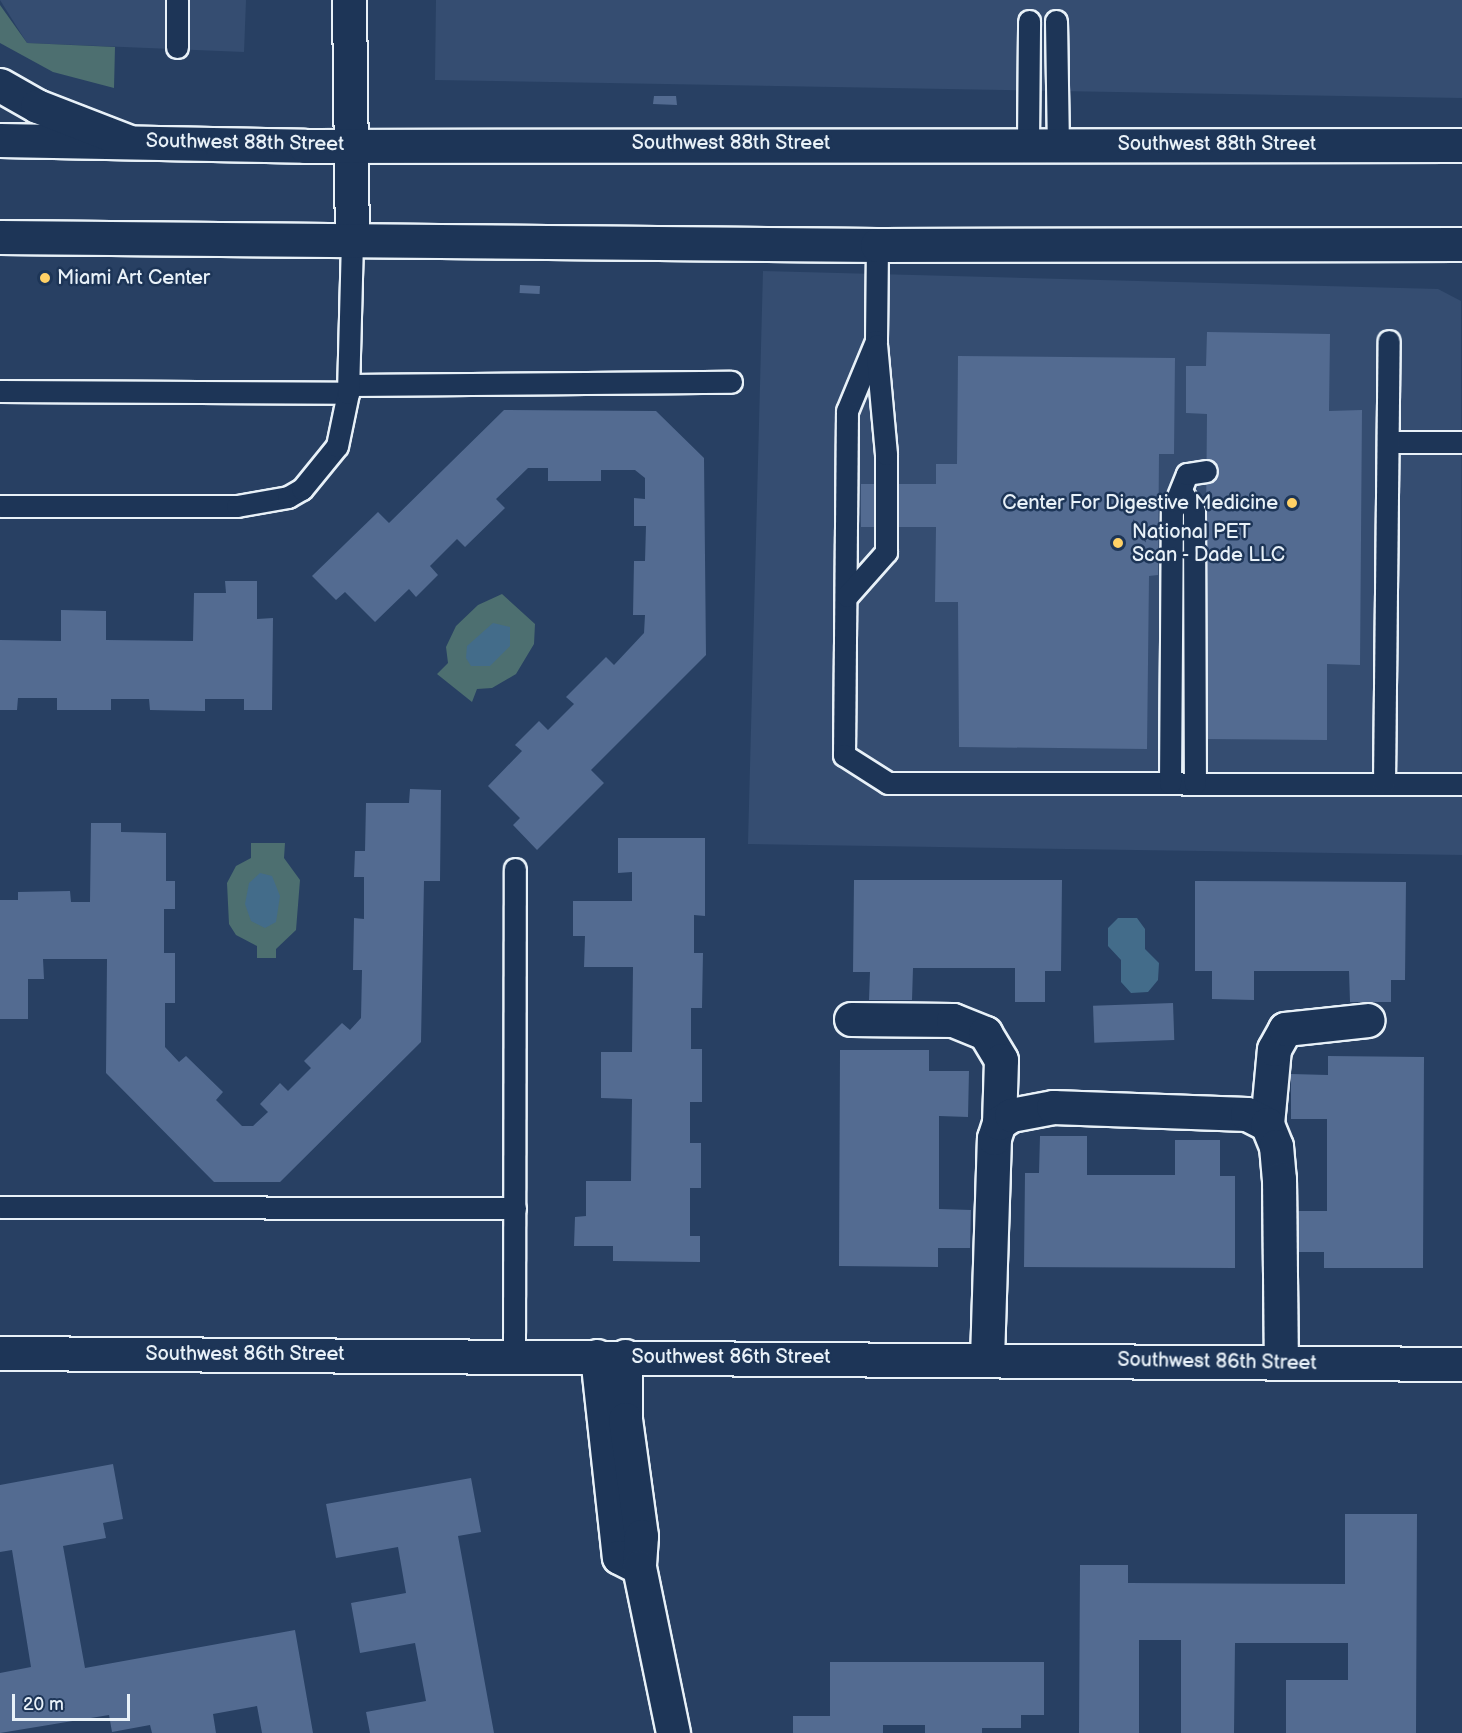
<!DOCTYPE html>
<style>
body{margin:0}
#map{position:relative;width:1462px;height:1733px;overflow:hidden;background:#284063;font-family:"Balsamiq Sans",sans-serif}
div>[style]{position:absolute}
.built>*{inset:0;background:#354d71}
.green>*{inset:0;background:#4d6f70}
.water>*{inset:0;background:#436c8a}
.building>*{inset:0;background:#536b91;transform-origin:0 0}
.roads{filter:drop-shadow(2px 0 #e8f1f8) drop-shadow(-2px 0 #e8f1f8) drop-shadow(0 2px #e8f1f8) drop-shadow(0 -2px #e8f1f8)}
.service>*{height:21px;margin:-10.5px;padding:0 10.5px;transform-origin:10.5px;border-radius:10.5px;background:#1d3557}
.minor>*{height:33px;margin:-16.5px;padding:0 16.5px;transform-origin:16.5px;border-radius:16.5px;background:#1d3557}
.tertiary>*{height:33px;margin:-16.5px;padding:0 16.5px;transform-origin:16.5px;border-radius:16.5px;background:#1d3557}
.primary>*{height:33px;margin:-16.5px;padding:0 16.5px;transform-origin:16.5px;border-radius:16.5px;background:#1d3557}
.motorway>*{height:33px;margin:-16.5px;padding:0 16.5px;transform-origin:16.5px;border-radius:16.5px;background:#1d3557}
.dots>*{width:16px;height:16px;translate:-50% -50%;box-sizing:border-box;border:3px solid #1d3557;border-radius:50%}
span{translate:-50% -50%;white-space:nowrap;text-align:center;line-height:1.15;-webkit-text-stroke:5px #1d3557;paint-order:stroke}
.street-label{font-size:20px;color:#e8f1f8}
.poi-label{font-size:20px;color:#e8f1f8}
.left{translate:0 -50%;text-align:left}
.right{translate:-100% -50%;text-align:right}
.scale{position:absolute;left:12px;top:1694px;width:118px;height:27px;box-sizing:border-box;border:3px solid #e8f1f8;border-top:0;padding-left:8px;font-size:18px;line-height:21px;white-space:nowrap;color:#e8f1f8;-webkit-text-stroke:4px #1d3557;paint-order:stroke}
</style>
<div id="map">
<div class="built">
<i style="clip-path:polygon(0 0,246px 0,244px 52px,27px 43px)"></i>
<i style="clip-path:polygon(436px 0,1462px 0,1462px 98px,435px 80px)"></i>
<i style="clip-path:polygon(763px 271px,1438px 289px,1461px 301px,1462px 855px,748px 844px)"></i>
</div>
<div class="green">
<i style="clip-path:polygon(0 5px,27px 43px,115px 47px,114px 88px,53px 72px,0 43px)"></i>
<i style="clip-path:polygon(502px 594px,535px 624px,534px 644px,516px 674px,492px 688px,477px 689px,472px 702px,437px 674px,448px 663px,446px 647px,456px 626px,478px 605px)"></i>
<i style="clip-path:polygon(251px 843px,285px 843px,284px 858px,300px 880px,296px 930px,276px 949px,276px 958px,257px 958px,257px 946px,236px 935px,229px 924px,227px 883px,236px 866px,251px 858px)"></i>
</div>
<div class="water">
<i style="clip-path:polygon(493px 623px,510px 627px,510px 646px,490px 666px,471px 666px,466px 658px,467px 646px)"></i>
<i style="clip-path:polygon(260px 873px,272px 876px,280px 896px,276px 922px,265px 928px,251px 921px,245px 904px,249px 883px)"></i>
<i style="clip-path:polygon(1118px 918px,1137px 918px,1145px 929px,1145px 949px,1159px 963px,1158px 980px,1148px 992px,1131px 993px,1121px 982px,1121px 960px,1108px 946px,1108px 928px)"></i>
</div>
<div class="building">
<i style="clip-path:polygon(654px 96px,676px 96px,677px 105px,653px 104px)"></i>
<i style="left:520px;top:285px;width:20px;height:8px;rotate:3deg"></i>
<i style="clip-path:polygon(1207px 332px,1330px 334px,1329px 411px,1362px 410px,1360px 665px,1327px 664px,1327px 740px,1204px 739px,1207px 414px,1186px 413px,1186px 366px,1206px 366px)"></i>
<i style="clip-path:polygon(958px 356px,1175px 358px,1174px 454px,1159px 454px,1158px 575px,1149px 576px,1147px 749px,959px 747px,958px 602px,935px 602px,936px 527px,861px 527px,861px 484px,936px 484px,936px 464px,957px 464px)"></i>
<i style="clip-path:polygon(504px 410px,656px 411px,704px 458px,706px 655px,591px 770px,604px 783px,537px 850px,513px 825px,520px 818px,488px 786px,522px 751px,515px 745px,539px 721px,548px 730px,574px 704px,566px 697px,606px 657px,614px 665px,644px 633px,645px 615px,633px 615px,634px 561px,645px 561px,646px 526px,634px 526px,634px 498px,645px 499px,645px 478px,635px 470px,601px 470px,601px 481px,548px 481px,548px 468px,528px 468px,496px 499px,505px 508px,465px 547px,457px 539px,430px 566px,438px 575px,416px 597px,409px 589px,375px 622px,345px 592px,336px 600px,312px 576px,378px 512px,389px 523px)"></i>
<i style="clip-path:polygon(225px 581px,257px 581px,257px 619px,273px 618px,272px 710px,244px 710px,244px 699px,205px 699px,205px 711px,150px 710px,149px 699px,111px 699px,111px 710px,57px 710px,57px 698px,18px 698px,17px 710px,0 710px,0 640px,61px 641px,61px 610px,106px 611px,106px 640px,193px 641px,194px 593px,226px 593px)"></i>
<i style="clip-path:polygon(410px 789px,441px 790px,440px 881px,424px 881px,421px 1042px,280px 1182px,214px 1182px,106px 1073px,107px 959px,43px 959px,44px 979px,28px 979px,28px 1019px,0 1019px,0 900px,18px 900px,18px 892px,70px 891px,71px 902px,90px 902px,91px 823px,121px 823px,121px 832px,166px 833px,166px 881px,175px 881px,175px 909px,164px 909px,164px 953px,175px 953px,175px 1003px,165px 1003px,165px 1047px,179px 1062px,186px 1056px,223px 1092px,216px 1100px,242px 1126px,253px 1126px,268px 1112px,260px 1104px,280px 1083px,288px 1091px,311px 1068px,304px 1061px,342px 1023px,350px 1030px,361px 1018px,362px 970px,353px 970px,354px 918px,364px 919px,364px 877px,354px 877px,355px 851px,365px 851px,366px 803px,409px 803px)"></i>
<i style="clip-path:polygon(618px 838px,705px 838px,705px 916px,694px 915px,694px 953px,703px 953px,702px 1008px,691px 1008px,691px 1049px,702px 1049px,702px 1102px,690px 1102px,690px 1143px,701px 1143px,701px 1188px,690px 1188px,690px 1236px,700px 1236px,700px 1262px,613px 1261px,613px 1246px,574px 1246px,575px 1217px,586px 1216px,586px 1181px,631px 1181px,632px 1099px,601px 1098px,601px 1052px,632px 1052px,633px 967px,584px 967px,585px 936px,573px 936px,573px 901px,632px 901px,632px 872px,618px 873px)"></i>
<i style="clip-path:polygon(854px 880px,1062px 880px,1061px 971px,1045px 971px,1045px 1002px,1015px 1002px,1015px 968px,913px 968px,912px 1000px,869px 1000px,870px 972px,853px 972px)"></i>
<i style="clip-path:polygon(1195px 881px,1406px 882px,1405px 980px,1391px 980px,1391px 1002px,1350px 1002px,1349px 971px,1254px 971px,1254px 1000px,1212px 999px,1212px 971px,1195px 971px)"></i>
<i style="left:1173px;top:1003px;width:37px;height:80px;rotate:88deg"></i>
<i style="clip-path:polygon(840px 1050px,929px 1050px,929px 1071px,969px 1071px,968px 1117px,939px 1116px,939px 1209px,971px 1210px,970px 1248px,938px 1248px,938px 1267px,839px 1266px)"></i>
<i style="clip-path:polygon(1328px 1056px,1424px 1057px,1423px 1268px,1324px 1268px,1324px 1252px,1287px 1252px,1288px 1211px,1327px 1211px,1327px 1119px,1291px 1119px,1291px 1074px,1328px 1075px)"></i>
<i style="clip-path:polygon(1040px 1136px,1087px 1136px,1087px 1175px,1175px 1175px,1175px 1140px,1220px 1140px,1220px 1176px,1235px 1176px,1235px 1268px,1024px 1267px,1025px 1173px,1039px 1173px)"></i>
<i style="clip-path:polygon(113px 1464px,123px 1519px,103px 1523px,106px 1538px,63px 1546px,85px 1668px,295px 1630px,313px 1733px,262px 1733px,257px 1706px,213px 1714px,216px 1733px,152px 1733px,150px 1725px,112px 1732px,109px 1715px,0 1733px,0 1673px,31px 1667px,12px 1550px,0 1552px,0 1485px)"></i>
<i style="clip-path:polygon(471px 1478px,481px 1532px,458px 1536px,494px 1733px,370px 1733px,366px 1712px,426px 1701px,415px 1643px,360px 1653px,351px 1603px,406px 1593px,398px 1547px,336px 1558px,326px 1504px)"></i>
<i style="clip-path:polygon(1345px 1514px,1417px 1514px,1416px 1733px,1286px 1733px,1286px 1680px,1348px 1680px,1348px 1643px,1235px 1643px,1234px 1733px,1181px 1733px,1181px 1640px,1139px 1640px,1139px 1733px,1079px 1733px,1080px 1565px,1128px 1565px,1128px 1583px,1345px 1584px)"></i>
<i style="clip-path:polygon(830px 1662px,1044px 1662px,1044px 1715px,1021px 1715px,1021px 1728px,982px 1728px,982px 1733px,925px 1733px,925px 1725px,883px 1725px,883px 1733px,793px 1733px,793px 1716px,830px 1716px)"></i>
</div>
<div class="roads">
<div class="service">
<i style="left:1056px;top:21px;width:122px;rotate:89.1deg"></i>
<i style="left:177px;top:47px;width:47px;rotate:-90deg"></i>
<i style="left:1028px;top:143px;width:122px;rotate:-89.5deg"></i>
<i style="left:877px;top:245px;width:96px;rotate:90.6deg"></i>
<i style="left:876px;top:341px;width:76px;rotate:112.5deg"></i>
<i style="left:847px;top:411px;width:344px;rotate:90.5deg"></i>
<i style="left:844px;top:755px;width:52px;rotate:32.5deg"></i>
<i style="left:888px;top:783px;width:574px;rotate:0.1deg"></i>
<i style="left:350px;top:385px;width:381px;rotate:-0.5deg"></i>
<i style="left:0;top:391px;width:348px;rotate:0.3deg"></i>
<i style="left:1389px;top:442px;width:73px"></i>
<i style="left:1181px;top:491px;width:24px;rotate:57deg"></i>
<i style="left:1194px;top:511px;width:272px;rotate:89.8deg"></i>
<i style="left:0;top:506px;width:237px"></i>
<i style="left:237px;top:506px;width:52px;rotate:-10deg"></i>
<i style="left:288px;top:497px;width:16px;rotate:-30deg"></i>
<i style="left:302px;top:489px;width:55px;rotate:-50.9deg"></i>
<i style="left:337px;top:446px;width:54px;rotate:-78.3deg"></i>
<i style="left:348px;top:393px;width:152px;rotate:-88.5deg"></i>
<i style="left:847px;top:596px;width:59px;rotate:-48.4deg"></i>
<i style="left:886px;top:552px;width:98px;rotate:-90deg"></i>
<i style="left:886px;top:454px;width:109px;rotate:-95.2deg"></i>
<i style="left:1170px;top:783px;width:272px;rotate:-89.6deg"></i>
<i style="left:1172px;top:511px;width:40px;rotate:-68deg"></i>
<i style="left:1187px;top:474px;width:19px;rotate:-9deg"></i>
<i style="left:1384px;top:783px;width:442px;rotate:-89.4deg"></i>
<i style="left:0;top:1207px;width:515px;rotate:0.11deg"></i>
<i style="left:514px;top:1355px;width:486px;rotate:-89.9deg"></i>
</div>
<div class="minor">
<i style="left:851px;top:1019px;width:102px;rotate:0.6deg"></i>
<i style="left:953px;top:1020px;width:35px;rotate:22deg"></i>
<i style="left:985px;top:1033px;width:31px;rotate:59deg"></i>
<i style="left:1001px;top:1060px;width:63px;rotate:91.8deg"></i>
<i style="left:1267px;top:1124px;width:75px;rotate:-84.7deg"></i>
<i style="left:1274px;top:1049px;width:23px;rotate:-61deg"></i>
<i style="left:1285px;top:1029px;width:83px;rotate:-6.2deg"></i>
<i style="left:597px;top:1356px;width:202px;rotate:83.8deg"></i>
<i style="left:619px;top:1557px;width:22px;rotate:27deg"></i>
<i style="left:625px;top:1356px;width:63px;rotate:90deg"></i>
<i style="left:625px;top:1419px;width:118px;rotate:82.2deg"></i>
<i style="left:641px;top:1536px;width:31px;rotate:94deg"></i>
<i style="left:639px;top:1567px;width:169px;rotate:78.4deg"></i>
<i style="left:987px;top:1359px;width:221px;rotate:-88.2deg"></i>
<i style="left:994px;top:1138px;width:16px;rotate:-72deg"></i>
<i style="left:999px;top:1123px;width:14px;rotate:-34deg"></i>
<i style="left:1011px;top:1115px;width:43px;rotate:-10.8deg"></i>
<i style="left:1053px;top:1107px;width:194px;rotate:2.1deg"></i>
<i style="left:1247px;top:1114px;width:22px;rotate:27deg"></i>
<i style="left:1267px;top:1124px;width:24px;rotate:68deg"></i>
<i style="left:1276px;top:1146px;width:33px;rotate:85deg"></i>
<i style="left:1279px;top:1179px;width:183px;rotate:89.4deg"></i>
</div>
<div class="tertiary">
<i style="left:349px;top:0;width:241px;rotate:89.3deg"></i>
<i style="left:0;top:1353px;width:1462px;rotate:0.43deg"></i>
</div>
<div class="primary">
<i style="left:0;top:140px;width:305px;rotate:1.1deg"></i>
<i style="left:305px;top:146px;width:1157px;rotate:-0.05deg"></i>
<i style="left:0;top:237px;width:877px;rotate:0.52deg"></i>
<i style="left:877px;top:245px;width:585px;rotate:-0.1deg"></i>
</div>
<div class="motorway">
<i style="left:0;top:85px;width:43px;rotate:29.6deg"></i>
<i style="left:37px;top:106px;width:97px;rotate:21.3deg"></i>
</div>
</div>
<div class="dots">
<i style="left:45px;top:278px;background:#ffd166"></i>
<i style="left:1292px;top:503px;background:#ffd166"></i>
<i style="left:1118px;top:543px;background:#ffd166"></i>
</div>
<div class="street-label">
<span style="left:245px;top:143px;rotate:1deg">Southwest 88th Street</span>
<span style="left:731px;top:143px">Southwest 88th Street</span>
<span style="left:1217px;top:144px">Southwest 88th Street</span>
<span style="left:245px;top:1354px">Southwest 86th Street</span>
<span style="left:731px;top:1357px">Southwest 86th Street</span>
<span style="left:1217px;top:1362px;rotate:1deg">Southwest 86th Street</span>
</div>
<div class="poi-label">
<span class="left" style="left:57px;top:278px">Miami Art Center</span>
<span class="right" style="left:1278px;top:503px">Center For Digestive Medicine</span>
<span class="left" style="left:1132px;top:544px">National PET<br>Scan - Dade LLC</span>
</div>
<div class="scale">20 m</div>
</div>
